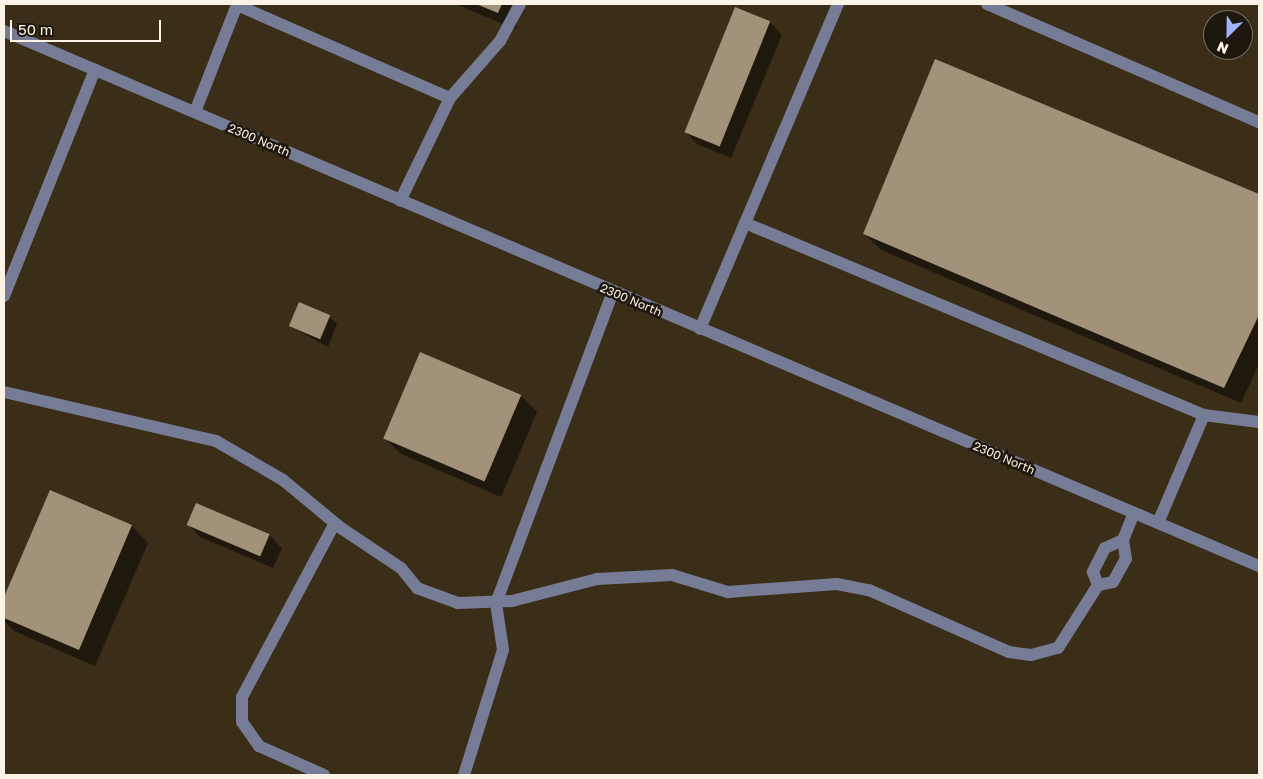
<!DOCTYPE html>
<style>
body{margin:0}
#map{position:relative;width:1263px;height:779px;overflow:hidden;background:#3b2e18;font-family:"Golos Text",sans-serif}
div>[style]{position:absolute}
.shadow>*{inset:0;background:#0007}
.building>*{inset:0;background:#a19279;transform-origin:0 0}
.minor>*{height:12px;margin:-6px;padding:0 6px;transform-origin:6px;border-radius:6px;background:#767c96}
span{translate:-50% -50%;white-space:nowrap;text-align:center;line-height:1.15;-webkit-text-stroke:5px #1d170e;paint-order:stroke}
.street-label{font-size:12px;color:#fbf3e5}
.frame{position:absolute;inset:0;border:5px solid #fbf3e5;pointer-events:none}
.north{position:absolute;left:1203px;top:10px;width:50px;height:50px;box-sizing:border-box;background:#1d170e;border:1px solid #766f64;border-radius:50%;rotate:203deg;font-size:14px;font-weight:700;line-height:20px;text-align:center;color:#fbf3e5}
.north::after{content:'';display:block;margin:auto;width:18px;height:22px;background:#a3b2fd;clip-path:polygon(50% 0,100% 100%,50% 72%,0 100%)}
.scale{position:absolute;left:10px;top:20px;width:151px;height:22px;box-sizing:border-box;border:2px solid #fbf3e5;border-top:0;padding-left:6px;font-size:15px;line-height:18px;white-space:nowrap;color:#fbf3e5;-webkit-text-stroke:4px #1d170e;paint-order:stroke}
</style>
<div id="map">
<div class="shadow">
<i style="clip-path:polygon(456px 4px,525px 4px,515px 29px)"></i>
<i style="clip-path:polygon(736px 9px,770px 22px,782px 35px,731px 158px,697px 144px,685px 131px)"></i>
<i style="clip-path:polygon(936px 60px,1259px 195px,1259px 364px,1241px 403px,881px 250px,864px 234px)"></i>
<i style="clip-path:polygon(329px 316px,337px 324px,328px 347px,290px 326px)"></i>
<i style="clip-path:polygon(421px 353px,521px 396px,537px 412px,501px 497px,401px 454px,385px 438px)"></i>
<i style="clip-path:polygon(51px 492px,132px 526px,148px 543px,95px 666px,14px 631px,4px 621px,4px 600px)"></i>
<i style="clip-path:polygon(197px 504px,269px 535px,282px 548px,273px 568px,200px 537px,188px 524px)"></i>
</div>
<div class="building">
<i style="clip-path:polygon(476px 4px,502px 4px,498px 13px)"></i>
<i style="left:735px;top:7px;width:38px;height:135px;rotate:22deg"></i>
<i style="clip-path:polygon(935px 59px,1259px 194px,1259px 315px,1224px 388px,863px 234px)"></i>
<i style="left:299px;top:302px;width:34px;height:26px;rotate:23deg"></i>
<i style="left:420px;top:352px;width:110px;height:94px;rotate:23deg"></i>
<i style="clip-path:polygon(50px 490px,132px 525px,79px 650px,4px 618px,4px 597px)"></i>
<i style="left:196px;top:503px;width:80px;height:24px;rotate:23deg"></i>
</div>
<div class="minor">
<i style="left:987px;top:4px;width:296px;rotate:23.5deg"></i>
<i style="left:4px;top:31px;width:1364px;rotate:23.09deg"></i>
<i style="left:450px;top:98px;width:76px;rotate:-48.7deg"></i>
<i style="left:500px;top:41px;width:42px;rotate:-61.6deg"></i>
<i style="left:195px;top:112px;width:115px;rotate:-68.6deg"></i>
<i style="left:237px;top:5px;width:232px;rotate:23.6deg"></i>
<i style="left:450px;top:98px;width:114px;rotate:115.9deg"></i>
<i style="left:745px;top:223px;width:238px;rotate:-67deg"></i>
<i style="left:4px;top:296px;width:244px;rotate:-68.1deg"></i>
<i style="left:700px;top:329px;width:115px;rotate:-67deg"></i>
<i style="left:745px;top:223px;width:498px;rotate:22.7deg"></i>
<i style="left:1204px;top:415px;width:117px;rotate:113.1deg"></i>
<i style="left:4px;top:392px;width:218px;rotate:13deg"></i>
<i style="left:216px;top:441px;width:78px;rotate:30.2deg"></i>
<i style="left:283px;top:480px;width:75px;rotate:39.6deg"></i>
<i style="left:341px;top:528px;width:72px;rotate:33.7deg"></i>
<i style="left:401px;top:568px;width:26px;rotate:51deg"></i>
<i style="left:417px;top:588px;width:44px;rotate:20.1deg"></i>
<i style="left:458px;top:603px;width:54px;rotate:-2.1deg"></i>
<i style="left:512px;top:601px;width:88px;rotate:-14.5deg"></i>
<i style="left:597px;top:579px;width:75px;rotate:-3.1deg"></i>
<i style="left:672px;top:575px;width:59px;rotate:16.9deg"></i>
<i style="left:728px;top:592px;width:109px;rotate:-4.2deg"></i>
<i style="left:837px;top:584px;width:33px;rotate:11deg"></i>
<i style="left:869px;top:590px;width:153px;rotate:23.9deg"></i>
<i style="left:1009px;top:652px;width:22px;rotate:8deg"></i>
<i style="left:1031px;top:655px;width:28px;rotate:-15deg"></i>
<i style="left:1058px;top:648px;width:75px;rotate:-57.6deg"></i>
<i style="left:1204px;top:415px;width:55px;rotate:7.3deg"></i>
<i style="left:1123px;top:540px;width:20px;rotate:156deg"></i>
<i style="left:1105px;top:548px;width:27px;rotate:117deg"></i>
<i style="left:1093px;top:572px;width:14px;rotate:69deg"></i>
<i style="left:1098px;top:585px;width:15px;rotate:-11deg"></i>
<i style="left:1113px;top:582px;width:26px;rotate:-61deg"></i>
<i style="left:1126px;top:559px;width:19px;rotate:-99deg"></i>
<i style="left:1123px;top:540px;width:29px;rotate:-68deg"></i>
<i style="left:324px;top:775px;width:71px;rotate:-156deg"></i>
<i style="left:259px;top:746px;width:29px;rotate:-125deg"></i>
<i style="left:242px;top:722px;width:25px;rotate:-90deg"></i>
<i style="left:242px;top:697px;width:197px;rotate:-61.9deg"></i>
<i style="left:464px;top:775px;width:131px;rotate:-72.7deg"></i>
<i style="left:503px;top:650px;width:48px;rotate:-98.5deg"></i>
<i style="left:496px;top:603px;width:332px;rotate:-69.4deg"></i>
</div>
<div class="street-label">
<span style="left:259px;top:140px;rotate:23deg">2300 North</span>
<span style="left:631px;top:300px;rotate:23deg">2300 North</span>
<span style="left:1004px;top:458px;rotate:23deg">2300 North</span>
</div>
<div class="frame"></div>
<div class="north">N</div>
<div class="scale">50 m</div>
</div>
